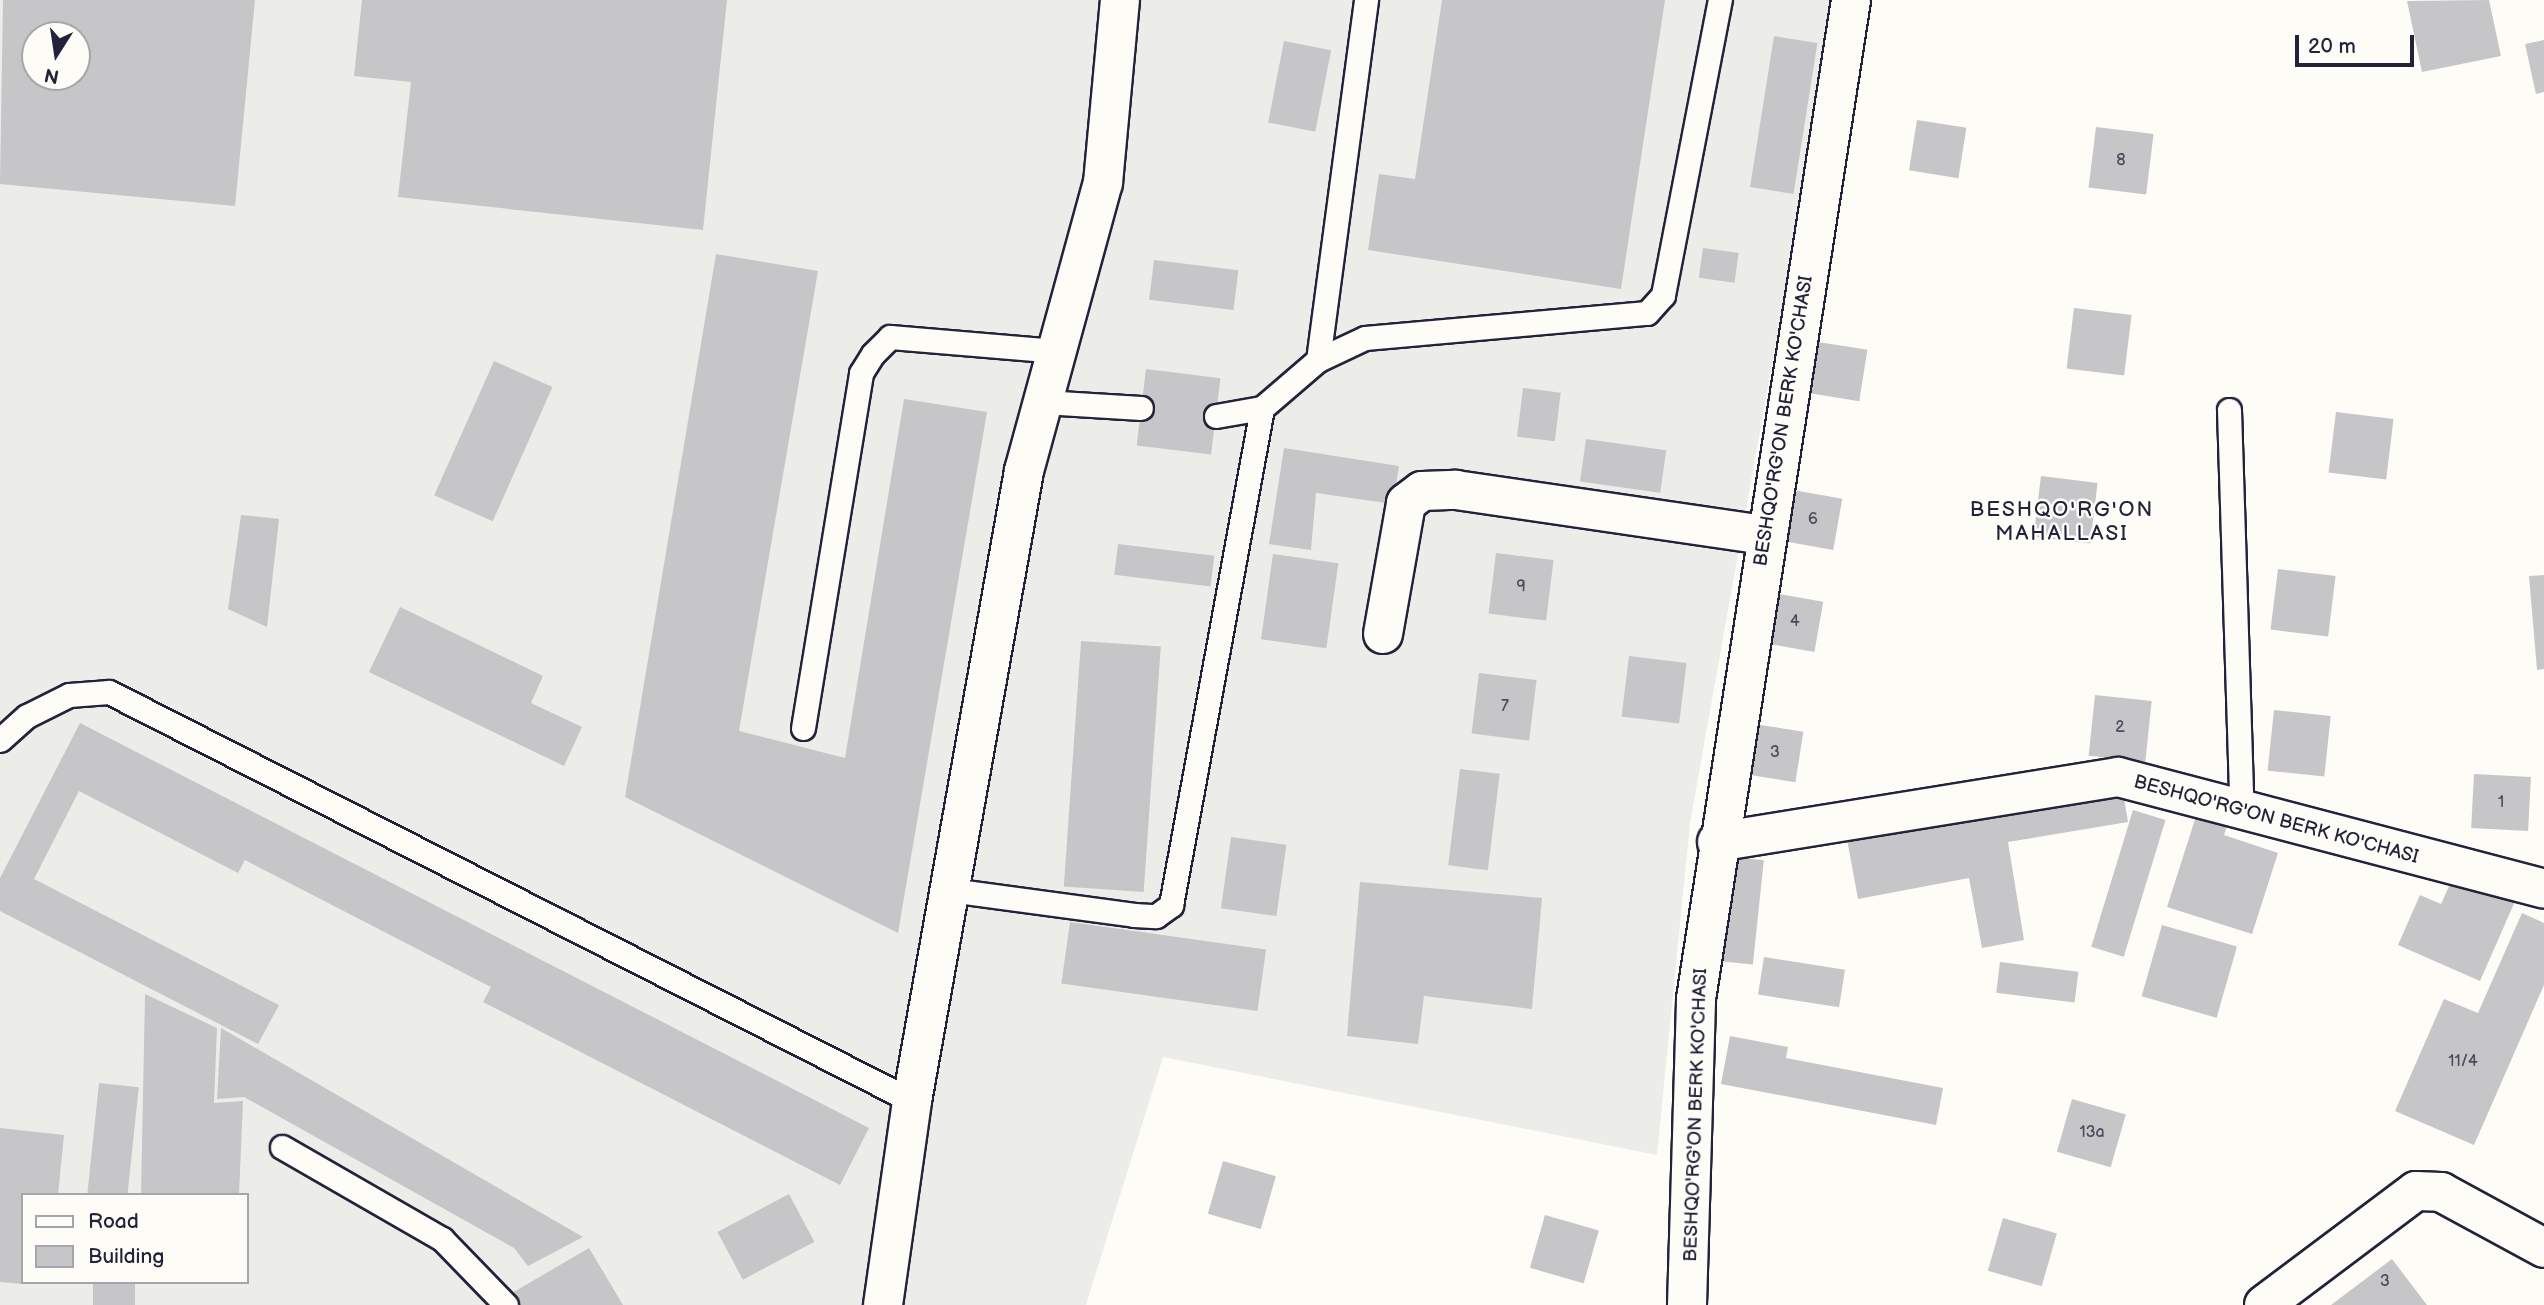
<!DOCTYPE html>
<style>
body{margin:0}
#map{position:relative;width:2544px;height:1305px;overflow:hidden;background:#fdfcf7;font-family:"Balsamiq Sans",sans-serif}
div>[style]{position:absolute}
.built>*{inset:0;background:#ecece9}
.building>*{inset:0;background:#c6c6c8;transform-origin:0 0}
.roads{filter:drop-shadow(2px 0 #22223b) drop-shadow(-2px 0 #22223b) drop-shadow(0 2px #22223b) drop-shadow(0 -2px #22223b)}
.service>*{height:23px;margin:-11.5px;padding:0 11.5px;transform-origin:11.5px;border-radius:11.5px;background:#fdfcf7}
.minor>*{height:38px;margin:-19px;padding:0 19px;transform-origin:19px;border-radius:19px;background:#fdfcf7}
span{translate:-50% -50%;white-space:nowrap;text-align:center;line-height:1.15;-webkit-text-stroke:5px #fdfcf7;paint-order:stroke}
.number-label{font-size:16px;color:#4b4b5e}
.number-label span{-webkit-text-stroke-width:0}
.street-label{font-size:19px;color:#22223b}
.neighbourhood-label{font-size:21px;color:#22223b;letter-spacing:2px}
.legend{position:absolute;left:21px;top:1193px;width:228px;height:91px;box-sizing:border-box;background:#fdfcf7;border:2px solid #a5a5ac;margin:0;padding:9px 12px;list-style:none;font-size:21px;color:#22223b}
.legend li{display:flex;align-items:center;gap:14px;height:35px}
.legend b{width:35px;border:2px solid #a5a5ac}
.north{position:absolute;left:21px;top:21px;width:70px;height:70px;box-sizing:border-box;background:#fdfcf7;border:2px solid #a5a5ac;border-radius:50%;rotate:192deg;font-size:19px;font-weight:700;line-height:28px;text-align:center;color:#22223b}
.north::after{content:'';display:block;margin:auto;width:24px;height:32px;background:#22223b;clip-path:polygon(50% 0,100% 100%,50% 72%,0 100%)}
.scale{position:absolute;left:2295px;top:35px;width:119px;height:32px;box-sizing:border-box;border:4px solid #22223b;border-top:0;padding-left:9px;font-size:21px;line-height:24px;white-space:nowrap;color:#22223b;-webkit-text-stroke:5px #fdfcf7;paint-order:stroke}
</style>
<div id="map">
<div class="built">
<i style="clip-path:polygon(evenodd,0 0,1837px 0,1690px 823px,1657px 1155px,1163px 1057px,1086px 1305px,0 1305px,0 0,35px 35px,77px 35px,77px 77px,35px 77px,35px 35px,0 0,23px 1195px,247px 1195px,247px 1282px,23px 1282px,23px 1195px)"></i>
</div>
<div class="building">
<i style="clip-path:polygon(evenodd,3px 0,255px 0,235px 206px,0 184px,3px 0,35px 35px,77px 35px,77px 77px,35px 77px,35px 35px)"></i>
<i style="clip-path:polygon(362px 0,727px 0,703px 230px,398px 197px,411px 82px,354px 76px)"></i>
<i style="clip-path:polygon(1442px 0,1665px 0,1621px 289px,1368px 250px,1379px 174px,1415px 179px)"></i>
<i style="clip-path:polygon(2489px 0,2501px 56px,2422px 72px,2407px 1px)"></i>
<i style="left:1774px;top:36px;width:44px;height:153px;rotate:9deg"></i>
<i style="clip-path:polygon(2544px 40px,2544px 92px,2536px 94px,2525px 44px)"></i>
<i style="left:1284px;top:41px;width:48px;height:83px;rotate:11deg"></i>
<i style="left:1917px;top:120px;width:50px;height:51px;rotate:9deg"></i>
<i style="left:2096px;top:127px;width:58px;height:61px;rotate:7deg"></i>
<i style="left:1703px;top:248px;width:36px;height:30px;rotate:8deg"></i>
<i style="clip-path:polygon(716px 254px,818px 271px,739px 731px,845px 758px,904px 399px,987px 412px,898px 933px,625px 797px)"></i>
<i style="left:1154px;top:260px;width:85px;height:40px;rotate:7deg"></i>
<i style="left:2074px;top:308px;width:58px;height:61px;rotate:7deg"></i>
<i style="left:1818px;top:342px;width:50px;height:52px;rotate:9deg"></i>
<i style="left:494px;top:361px;width:64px;height:147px;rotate:24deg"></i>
<i style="left:1146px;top:369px;width:75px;height:77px;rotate:7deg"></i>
<i style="left:1523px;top:388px;width:38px;height:49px;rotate:7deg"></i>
<i style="left:2336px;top:412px;width:58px;height:61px;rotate:7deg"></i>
<i style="left:1586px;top:439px;width:81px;height:43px;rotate:8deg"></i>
<i style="clip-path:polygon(1284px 448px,1399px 466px,1393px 504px,1316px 493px,1311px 550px,1269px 544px)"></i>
<i style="left:2041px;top:476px;width:57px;height:61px;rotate:7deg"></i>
<i style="left:1793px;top:490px;width:50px;height:52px;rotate:10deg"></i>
<i style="clip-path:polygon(241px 515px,279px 519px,267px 627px,228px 609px)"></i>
<i style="left:1118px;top:544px;width:97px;height:31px;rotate:7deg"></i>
<i style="left:1496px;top:553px;width:58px;height:61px;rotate:7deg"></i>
<i style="left:1273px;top:554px;width:66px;height:86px;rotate:8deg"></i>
<i style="left:2278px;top:569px;width:58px;height:61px;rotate:7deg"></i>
<i style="clip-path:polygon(2544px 575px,2544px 669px,2537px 670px,2529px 576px)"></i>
<i style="left:1774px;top:593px;width:50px;height:51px;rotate:10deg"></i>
<i style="clip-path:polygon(400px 607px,543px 676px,531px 703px,582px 727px,564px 766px,369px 672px)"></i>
<i style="left:1081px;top:641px;width:80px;height:246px;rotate:4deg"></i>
<i style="left:1629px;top:656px;width:58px;height:61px;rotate:7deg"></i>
<i style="left:1479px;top:673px;width:58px;height:61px;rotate:7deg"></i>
<i style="left:2095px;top:695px;width:57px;height:61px;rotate:6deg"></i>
<i style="left:2274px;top:710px;width:57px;height:61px;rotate:6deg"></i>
<i style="clip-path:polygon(80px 723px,869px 1128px,840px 1185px,483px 1002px,491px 987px,245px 860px,238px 873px,79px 791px,34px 879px,279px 1005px,258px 1044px,0 911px,0 878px)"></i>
<i style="left:1754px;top:724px;width:50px;height:51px;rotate:9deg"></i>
<i style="left:1460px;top:769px;width:40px;height:97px;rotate:7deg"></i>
<i style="left:2474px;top:774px;width:57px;height:54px;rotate:3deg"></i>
<i style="clip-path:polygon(2122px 786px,2128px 822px,2008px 842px,2024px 940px,1982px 948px,1969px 878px,1858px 899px,1846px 834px)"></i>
<i style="left:2133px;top:810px;width:34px;height:143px;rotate:17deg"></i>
<i style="clip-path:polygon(2198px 810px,2229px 820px,2224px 835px,2278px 853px,2252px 934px,2167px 907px)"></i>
<i style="left:1231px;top:837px;width:56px;height:72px;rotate:8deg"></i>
<i style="left:1734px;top:857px;width:30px;height:105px;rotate:6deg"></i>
<i style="clip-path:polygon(2455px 873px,2516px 899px,2480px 981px,2398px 945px,2420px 895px,2441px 904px)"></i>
<i style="clip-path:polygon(1360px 882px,1542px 898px,1532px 1009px,1424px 996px,1418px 1044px,1347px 1036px)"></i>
<i style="clip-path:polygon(2522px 913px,2544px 923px,2544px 985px,2474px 1145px,2395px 1111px,2444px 999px,2478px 1013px)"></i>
<i style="left:1070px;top:922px;width:198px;height:62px;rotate:8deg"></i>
<i style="left:2162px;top:925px;width:78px;height:74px;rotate:16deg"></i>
<i style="left:1764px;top:957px;width:82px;height:38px;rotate:9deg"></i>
<i style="left:2000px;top:962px;width:79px;height:31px;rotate:7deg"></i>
<i style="clip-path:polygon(145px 994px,217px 1028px,214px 1103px,243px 1101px,239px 1195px,141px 1195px)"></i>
<i style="clip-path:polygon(221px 1028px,583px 1237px,528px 1266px,514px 1248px,244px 1097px,217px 1099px)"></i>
<i style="clip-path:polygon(1730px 1036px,1788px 1047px,1786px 1058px,1943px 1088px,1936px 1125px,1721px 1084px)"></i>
<i style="left:99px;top:1083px;width:40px;height:112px;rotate:6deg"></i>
<i style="left:2072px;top:1099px;width:56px;height:55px;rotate:16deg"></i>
<i style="clip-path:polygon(0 1128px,64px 1135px,58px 1195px,23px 1195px,23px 1284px,0 1282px)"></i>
<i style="left:1223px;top:1161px;width:55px;height:55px;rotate:16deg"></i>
<i style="left:789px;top:1194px;width:54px;height:81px;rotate:62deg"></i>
<i style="left:1545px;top:1215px;width:56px;height:55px;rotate:16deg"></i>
<i style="left:2003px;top:1218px;width:56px;height:55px;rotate:16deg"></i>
<i style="clip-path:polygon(589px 1248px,623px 1305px,519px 1305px,512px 1293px)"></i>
<i style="clip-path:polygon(2392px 1259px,2427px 1305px,2331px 1305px)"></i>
<i style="left:93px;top:1282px;width:42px;height:23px"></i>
</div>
<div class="roads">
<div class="service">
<i style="left:1318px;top:360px;width:363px;rotate:-82.4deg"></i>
<i style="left:1043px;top:402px;width:98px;rotate:3.5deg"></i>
<i style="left:2229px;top:410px;width:403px;rotate:88.2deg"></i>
<i style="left:1216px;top:416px;width:47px;rotate:-9.9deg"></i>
<i style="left:1262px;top:408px;width:74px;rotate:-40.6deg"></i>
<i style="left:1318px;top:360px;width:52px;rotate:-25.1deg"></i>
<i style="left:1365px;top:338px;width:283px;rotate:-5.1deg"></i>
<i style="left:1647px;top:313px;width:24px;rotate:-48deg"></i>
<i style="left:1663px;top:295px;width:300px;rotate:-79.1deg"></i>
<i style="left:803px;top:728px;width:360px;rotate:-80.7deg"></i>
<i style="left:861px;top:373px;width:22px;rotate:-58deg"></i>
<i style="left:873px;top:354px;width:24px;rotate:-45deg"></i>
<i style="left:890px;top:337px;width:169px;rotate:4.8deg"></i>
<i style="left:0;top:740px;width:36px;rotate:-42deg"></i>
<i style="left:27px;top:716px;width:47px;rotate:-26.6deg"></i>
<i style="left:69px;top:695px;width:40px;rotate:-4.3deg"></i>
<i style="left:109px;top:692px;width:901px;rotate:26.99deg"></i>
<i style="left:950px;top:890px;width:186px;rotate:7.7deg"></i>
<i style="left:1134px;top:915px;width:22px;rotate:3deg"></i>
<i style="left:1156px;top:916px;width:19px;rotate:-36deg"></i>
<i style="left:1171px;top:905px;width:505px;rotate:-79.62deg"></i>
<i style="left:282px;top:1147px;width:185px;rotate:29.9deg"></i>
<i style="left:442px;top:1239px;width:92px;rotate:45.9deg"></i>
</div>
<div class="minor">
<i style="left:1383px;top:634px;width:133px;rotate:-80deg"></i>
<i style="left:1406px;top:503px;width:20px;rotate:-37deg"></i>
<i style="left:1422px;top:491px;width:34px;rotate:-2deg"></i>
<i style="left:1456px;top:490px;width:313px;rotate:8.3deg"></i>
<i style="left:1717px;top:842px;width:406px;rotate:-9.2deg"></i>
<i style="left:2118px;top:777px;width:440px;rotate:14.7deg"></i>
<i style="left:883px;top:1305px;width:206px;rotate:-81.9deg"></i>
<i style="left:912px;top:1101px;width:640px;rotate:-79.92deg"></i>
<i style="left:1024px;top:471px;width:299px;rotate:-74.7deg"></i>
<i style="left:1103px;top:183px;width:184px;rotate:-84.7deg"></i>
<i style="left:1687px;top:1305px;width:306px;rotate:-88.3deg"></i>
<i style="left:1696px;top:999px;width:1011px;rotate:-81.18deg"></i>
<i style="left:2264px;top:1305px;width:190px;rotate:-36.9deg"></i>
<i style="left:2416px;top:1191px;width:25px;rotate:2deg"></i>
<i style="left:2441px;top:1192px;width:117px;rotate:28.5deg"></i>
</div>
</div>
<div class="number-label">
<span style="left:2121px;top:161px">8</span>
<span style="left:1813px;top:520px">6</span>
<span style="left:1521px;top:587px">9</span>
<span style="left:1795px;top:622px">4</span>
<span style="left:1505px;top:707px">7</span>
<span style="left:2120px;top:728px">2</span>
<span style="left:1775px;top:753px">3</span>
<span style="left:2501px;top:803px">1</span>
<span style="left:2463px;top:1062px">11/4</span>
<span style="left:2092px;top:1133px">13a</span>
<span style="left:2385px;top:1282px">3</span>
</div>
<div class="street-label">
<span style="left:1784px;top:421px;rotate:-81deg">BESHQO'RG'ON BERK KO'CHASI</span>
<span style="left:2276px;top:820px;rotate:15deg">BESHQO'RG'ON BERK KO'CHASI</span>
<span style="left:1696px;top:1115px;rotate:-88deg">BESHQO'RG'ON BERK KO'CHASI</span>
</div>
<div class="neighbourhood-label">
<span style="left:2062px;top:522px">BESHQO'RG'ON<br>MAHALLASI</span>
</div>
<ul class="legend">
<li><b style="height:9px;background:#fdfcf7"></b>Road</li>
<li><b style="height:19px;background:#c6c6c8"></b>Building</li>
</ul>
<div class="north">N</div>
<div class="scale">20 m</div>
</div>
